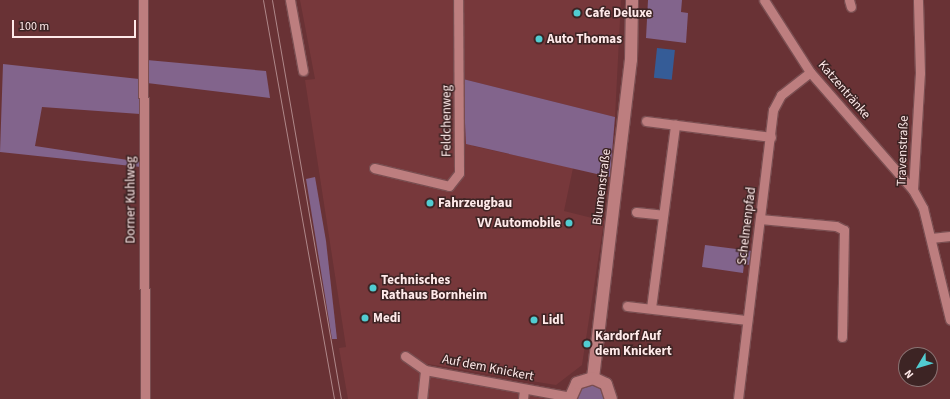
<!DOCTYPE html>
<meta charset="utf-8">
<style>
body{margin:0}
#map{position:relative;width:950px;height:399px;overflow:hidden;background:#693235;font-family:"Source Sans 3",sans-serif}
div>[style]{position:absolute}
.built>*{inset:0;background:#77383b}
.green>*{inset:0;background:#82648c}
.water>*{inset:0;background:#355c97;transform-origin:0 0}
.roads{filter:drop-shadow(1px 0 #7a4e51) drop-shadow(-1px 0 #7a4e51) drop-shadow(0 1px #7a4e51) drop-shadow(0 -1px #7a4e51)}
.minor>*{height:9px;margin:-4.5px;padding:0 4.5px;transform-origin:4.5px;border-radius:4.5px;background:#bd7e7f}
.secondary>*{height:12px;margin:-6px;padding:0 6px;transform-origin:6px;border-radius:6px;background:#bd7e7f}
.tram>*{height:1px;margin:-0.5px;padding:0 0.5px;transform-origin:0.5px;border-radius:0.5px;background:#af888a}
.dots>*{width:11px;height:11px;translate:-50% -50%;box-sizing:border-box;border:2px solid #3d2424;border-radius:50%}
span{translate:-50% -50%;white-space:nowrap;text-align:center;line-height:1.15;-webkit-text-stroke:3px #3d2424;paint-order:stroke}
.poi-label{font-size:13px;color:#fee9e9;font-weight:700}
.left{translate:0 -50%;text-align:left}
.right{translate:-100% -50%;text-align:right}
.street-label{font-size:13px;color:#fee9e9}
.north{position:absolute;left:898px;top:347px;width:40px;height:40px;box-sizing:border-box;background:#3d2424;border:1px solid #8a7373;border-radius:50%;rotate:232deg;font-size:11px;font-weight:700;line-height:16px;text-align:center;color:#fee9e9}
.north::after{content:'';display:block;margin:auto;width:14px;height:18px;background:#51ccd1;clip-path:polygon(50% 0,100% 100%,50% 72%,0 100%)}
.scale{position:absolute;left:12px;top:20px;width:124px;height:18px;box-sizing:border-box;border:2px solid #fee9e9;border-top:0;padding-left:5px;font-size:12px;line-height:14px;white-space:nowrap;color:#fee9e9;-webkit-text-stroke:3px #3d2424;paint-order:stroke}
</style>
<div id="map">
<div class="built">
<i style="clip-path:polygon(300px 0,621px 0,615px 117px,463px 79px,473px 146px,573px 168px,564px 211px,604px 221px,582px 365px,556px 385px,428px 364px,428px 375px,547px 399px,348px 399px,339px 348px,346px 347px,305px 80px,315px 79px)"></i>
</div>
<div class="green">
<i style="clip-path:polygon(648px 0,682px 0,681px 12px,688px 13px,686px 43px,646px 38px)"></i>
<i style="clip-path:polygon(147px 60px,266px 71px,270px 98px,147px 83px)"></i>
<i style="clip-path:polygon(3px 64px,139px 79px,140px 114px,42px 107px,35px 146px,141px 162px,141px 167px,0 152px)"></i>
<i style="clip-path:polygon(463px 79px,615px 117px,610px 177px,466px 144px)"></i>
<i style="clip-path:polygon(315px 177px,326px 241px,337px 339px,332px 339px,306px 179px)"></i>
<i style="clip-path:polygon(705px 245px,752px 251px,750px 265px,744px 264px,743px 273px,702px 267px)"></i>
<i style="clip-path:polygon(586px 382px,601px 385px,607px 399px,576px 399px,576px 393px)"></i>
</div>
<div class="water">
<i style="left:657px;top:48px;width:18px;height:30px;rotate:6deg"></i>
</div>
<div class="roads">
<div class="minor">
<i style="left:143px;top:0;width:399px;rotate:89.7deg"></i>
<i style="left:290px;top:0;width:72px;rotate:79.6deg"></i>
<i style="left:764px;top:0;width:85px;rotate:57.4deg"></i>
<i style="left:810px;top:72px;width:157px;rotate:48.9deg"></i>
<i style="left:913px;top:190px;width:21px;rotate:61deg"></i>
<i style="left:923px;top:208px;width:115px;rotate:76.4deg"></i>
<i style="left:849px;top:0;width:7px;rotate:74deg"></i>
<i style="left:646px;top:121px;width:126px;rotate:7.3deg"></i>
<i style="left:374px;top:168px;width:77px;rotate:13.5deg"></i>
<i style="left:449px;top:186px;width:16px;rotate:-52deg"></i>
<i style="left:459px;top:173px;width:173px;rotate:-90.3deg"></i>
<i style="left:913px;top:190px;width:117px;rotate:-86.6deg"></i>
<i style="left:920px;top:73px;width:73px;rotate:-91.6deg"></i>
<i style="left:636px;top:212px;width:27px;rotate:6deg"></i>
<i style="left:760px;top:219px;width:76px;rotate:5.3deg"></i>
<i style="left:836px;top:226px;width:9px;rotate:27deg"></i>
<i style="left:844px;top:230px;width:107px;rotate:91.1deg"></i>
<i style="left:931px;top:238px;width:19px;rotate:-6deg"></i>
<i style="left:627px;top:306px;width:121px;rotate:6.7deg"></i>
<i style="left:651px;top:308px;width:185px;rotate:-82.5deg"></i>
<i style="left:405px;top:356px;width:24px;rotate:35deg"></i>
<i style="left:425px;top:370px;width:147px;rotate:10.5deg"></i>
<i style="left:422px;top:399px;width:29px;rotate:-84deg"></i>
<i style="left:523px;top:399px;width:10px;rotate:-84deg"></i>
<i style="left:738px;top:399px;width:291px;rotate:-83.1deg"></i>
<i style="left:773px;top:110px;width:17px;rotate:-62deg"></i>
<i style="left:781px;top:95px;width:37px;rotate:-38deg"></i>
</div>
<div class="secondary">
<i style="left:593px;top:378px;width:320px;rotate:-83.2deg"></i>
<i style="left:631px;top:60px;width:60px;rotate:-89deg"></i>
<i style="left:570px;top:399px;width:17px;rotate:-66deg"></i>
<i style="left:577px;top:383px;width:17px;rotate:-17deg"></i>
<i style="left:593px;top:378px;width:14px;rotate:25deg"></i>
<i style="left:606px;top:384px;width:16px;rotate:72deg"></i>
</div>
</div>
<div class="tram">
<i style="left:263px;top:0;width:405px;rotate:79.9deg"></i>
<i style="left:272px;top:0;width:405px;rotate:80.2deg"></i>
</div>
<div class="dots">
<i style="left:577px;top:13px;background:#51ccd1"></i>
<i style="left:539px;top:39px;background:#51ccd1"></i>
<i style="left:430px;top:203px;background:#51ccd1"></i>
<i style="left:569px;top:223px;background:#51ccd1"></i>
<i style="left:373px;top:288px;background:#51ccd1"></i>
<i style="left:365px;top:318px;background:#51ccd1"></i>
<i style="left:534px;top:320px;background:#51ccd1"></i>
<i style="left:587px;top:344px;background:#51ccd1"></i>
</div>
<div class="poi-label">
<span class="left" style="left:585px;top:13px">Cafe Deluxe</span>
<span class="left" style="left:547px;top:39px">Auto Thomas</span>
<span class="left" style="left:438px;top:203px">Fahrzeugbau</span>
<span class="right" style="left:561px;top:223px">VV Automobile</span>
<span class="left" style="left:381px;top:288px">Technisches<br>Rathaus Bornheim</span>
<span class="left" style="left:373px;top:318px">Medi</span>
<span class="left" style="left:542px;top:320px">Lidl</span>
<span class="left" style="left:595px;top:344px">Kardorf Auf<br>dem Knickert</span>
</div>
<div class="street-label">
<span style="left:844px;top:90px;rotate:49deg">Katzentränke</span>
<span style="left:447px;top:121px;rotate:-90deg">Feldchenweg</span>
<span style="left:903px;top:151px;rotate:-88deg">Travenstraße</span>
<span style="left:602px;top:187px;rotate:-83deg">Blumenstraße</span>
<span style="left:131px;top:200px;rotate:-90deg">Dorner Kuhlweg</span>
<span style="left:747px;top:226px;rotate:-83deg">Schelmenpfad</span>
<span style="left:488px;top:368px;rotate:11deg">Auf dem Knickert</span>
</div>
<div class="north">N</div>
<div class="scale">100 m</div>
</div>
